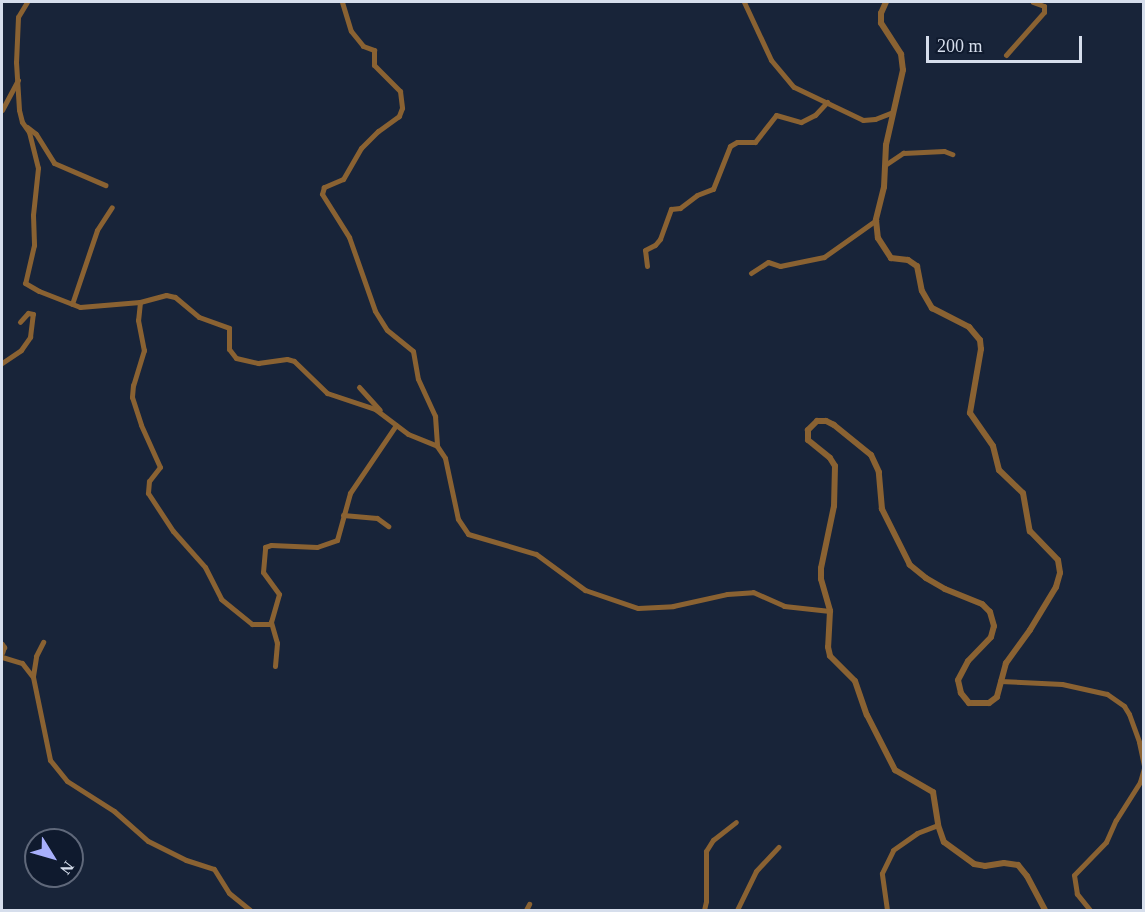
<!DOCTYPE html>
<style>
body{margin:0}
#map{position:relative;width:1145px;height:912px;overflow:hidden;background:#182439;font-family:"Times New Roman",serif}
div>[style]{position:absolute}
.minor>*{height:5px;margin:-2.5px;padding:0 2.5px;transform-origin:2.5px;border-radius:2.5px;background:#8a6232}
.tertiary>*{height:6px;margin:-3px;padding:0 3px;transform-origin:3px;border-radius:3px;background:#8a6232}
span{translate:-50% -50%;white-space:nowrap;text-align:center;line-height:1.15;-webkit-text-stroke:4.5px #0f1a2e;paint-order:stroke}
.frame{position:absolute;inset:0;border:3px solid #d6deec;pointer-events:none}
.north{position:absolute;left:24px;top:828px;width:60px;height:60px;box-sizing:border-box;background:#0f1a2e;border:2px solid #5f687a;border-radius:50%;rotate:127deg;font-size:16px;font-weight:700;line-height:24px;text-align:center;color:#d6deec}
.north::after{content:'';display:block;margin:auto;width:21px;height:27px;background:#a8b0fc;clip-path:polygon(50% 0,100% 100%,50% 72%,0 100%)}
.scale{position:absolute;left:926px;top:36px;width:156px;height:27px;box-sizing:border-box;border:3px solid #d6deec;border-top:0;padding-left:8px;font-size:18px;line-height:21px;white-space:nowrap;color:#d6deec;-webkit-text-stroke:4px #0f1a2e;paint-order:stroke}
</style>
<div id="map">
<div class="minor">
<i style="left:27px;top:2px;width:17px;rotate:121deg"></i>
<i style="left:18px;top:17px;width:45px;rotate:92.5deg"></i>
<i style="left:16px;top:62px;width:48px;rotate:86.4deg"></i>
<i style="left:19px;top:110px;width:12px;rotate:76deg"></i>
<i style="left:22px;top:122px;width:12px;rotate:55deg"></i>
<i style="left:29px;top:132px;width:37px;rotate:76deg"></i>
<i style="left:38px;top:168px;width:47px;rotate:96.1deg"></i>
<i style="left:33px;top:215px;width:30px;rotate:88deg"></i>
<i style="left:34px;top:245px;width:39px;rotate:103deg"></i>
<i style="left:25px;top:283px;width:16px;rotate:30deg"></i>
<i style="left:39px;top:291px;width:44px;rotate:21.3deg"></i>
<i style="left:80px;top:307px;width:60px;rotate:-4.8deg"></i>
<i style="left:140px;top:302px;width:18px;rotate:96deg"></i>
<i style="left:138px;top:320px;width:31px;rotate:79deg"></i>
<i style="left:144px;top:350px;width:37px;rotate:107deg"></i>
<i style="left:133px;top:385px;width:12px;rotate:95deg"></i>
<i style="left:132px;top:397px;width:29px;rotate:72deg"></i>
<i style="left:141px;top:425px;width:46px;rotate:65.7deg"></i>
<i style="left:160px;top:467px;width:18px;rotate:128deg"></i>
<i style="left:149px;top:481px;width:12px;rotate:95deg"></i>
<i style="left:148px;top:493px;width:45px;rotate:56.7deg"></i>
<i style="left:173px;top:531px;width:48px;rotate:48.4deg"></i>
<i style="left:205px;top:567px;width:36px;rotate:63deg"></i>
<i style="left:221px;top:599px;width:40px;rotate:39deg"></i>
<i style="left:252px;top:624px;width:19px"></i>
<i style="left:342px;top:2px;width:30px;rotate:73deg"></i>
<i style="left:351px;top:31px;width:19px;rotate:51deg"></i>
<i style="left:363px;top:46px;width:12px;rotate:20deg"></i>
<i style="left:374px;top:50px;width:15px;rotate:90deg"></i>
<i style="left:374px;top:65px;width:37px;rotate:45deg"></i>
<i style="left:400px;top:91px;width:17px;rotate:83deg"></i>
<i style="left:402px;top:108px;width:9px;rotate:111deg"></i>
<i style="left:399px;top:116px;width:26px;rotate:144deg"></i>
<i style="left:378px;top:131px;width:24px;rotate:135deg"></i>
<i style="left:361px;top:148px;width:36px;rotate:120deg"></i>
<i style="left:343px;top:179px;width:21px;rotate:157deg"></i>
<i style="left:324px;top:187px;width:7px;rotate:106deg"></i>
<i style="left:322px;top:194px;width:51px;rotate:57.9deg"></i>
<i style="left:349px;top:237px;width:78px;rotate:70.6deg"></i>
<i style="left:375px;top:311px;width:22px;rotate:58deg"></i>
<i style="left:387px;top:330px;width:33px;rotate:39deg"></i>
<i style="left:413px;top:351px;width:28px;rotate:80deg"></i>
<i style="left:418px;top:379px;width:41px;rotate:65.3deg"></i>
<i style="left:435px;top:416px;width:30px;rotate:86deg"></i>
<i style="left:744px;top:2px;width:64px;rotate:65deg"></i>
<i style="left:771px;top:60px;width:35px;rotate:50deg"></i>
<i style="left:794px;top:87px;width:76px;rotate:25.6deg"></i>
<i style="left:863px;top:120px;width:12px;rotate:-5deg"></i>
<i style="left:875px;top:119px;width:19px;rotate:-21deg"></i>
<i style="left:1006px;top:55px;width:57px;rotate:-48.5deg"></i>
<i style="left:1044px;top:12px;width:6px;rotate:-90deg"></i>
<i style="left:1044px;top:6px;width:12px;rotate:-160deg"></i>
<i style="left:2px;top:110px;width:34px;rotate:-62deg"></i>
<i style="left:27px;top:127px;width:11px;rotate:38deg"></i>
<i style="left:36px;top:134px;width:34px;rotate:58deg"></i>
<i style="left:54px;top:163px;width:56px;rotate:23.3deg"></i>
<i style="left:885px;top:165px;width:22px;rotate:-34deg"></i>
<i style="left:903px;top:153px;width:41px;rotate:-2.8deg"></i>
<i style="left:944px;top:151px;width:9px;rotate:21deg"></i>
<i style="left:647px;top:266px;width:16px;rotate:-97deg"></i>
<i style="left:645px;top:250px;width:11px;rotate:-27deg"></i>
<i style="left:655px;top:245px;width:8px;rotate:-50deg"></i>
<i style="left:660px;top:239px;width:32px;rotate:-70deg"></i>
<i style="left:671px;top:209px;width:9px;rotate:-6deg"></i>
<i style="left:680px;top:208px;width:21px;rotate:-37deg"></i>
<i style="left:697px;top:195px;width:17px;rotate:-21deg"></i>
<i style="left:713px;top:189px;width:46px;rotate:-68.4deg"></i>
<i style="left:730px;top:146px;width:8px;rotate:-30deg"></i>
<i style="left:737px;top:142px;width:18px"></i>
<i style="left:755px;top:142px;width:34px;rotate:-52deg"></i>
<i style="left:776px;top:115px;width:26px;rotate:16deg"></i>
<i style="left:801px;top:122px;width:16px;rotate:-27deg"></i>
<i style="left:815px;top:115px;width:18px;rotate:-47deg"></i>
<i style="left:751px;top:273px;width:20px;rotate:-33deg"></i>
<i style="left:768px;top:262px;width:13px;rotate:18deg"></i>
<i style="left:780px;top:266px;width:45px;rotate:-11.6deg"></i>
<i style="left:824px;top:257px;width:64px;rotate:-35.4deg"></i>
<i style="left:140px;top:302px;width:27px;rotate:-15deg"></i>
<i style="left:166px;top:295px;width:9px;rotate:13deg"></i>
<i style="left:175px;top:297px;width:31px;rotate:40deg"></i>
<i style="left:199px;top:317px;width:32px;rotate:20deg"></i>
<i style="left:229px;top:328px;width:21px;rotate:90deg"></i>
<i style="left:229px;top:349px;width:11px;rotate:52deg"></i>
<i style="left:236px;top:358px;width:23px;rotate:13deg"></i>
<i style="left:258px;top:363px;width:29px;rotate:-8deg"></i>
<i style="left:287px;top:359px;width:7px;rotate:16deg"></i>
<i style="left:294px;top:361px;width:46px;rotate:44.1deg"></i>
<i style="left:327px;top:393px;width:51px;rotate:18.4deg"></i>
<i style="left:375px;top:409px;width:41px;rotate:37.1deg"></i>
<i style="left:408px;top:434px;width:31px;rotate:22deg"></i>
<i style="left:437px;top:446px;width:14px;rotate:56deg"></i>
<i style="left:445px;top:458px;width:62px;rotate:78deg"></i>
<i style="left:458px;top:519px;width:18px;rotate:56deg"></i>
<i style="left:468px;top:534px;width:71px;rotate:16.4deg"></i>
<i style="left:536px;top:554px;width:61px;rotate:36.3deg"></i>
<i style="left:585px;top:590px;width:56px;rotate:18.8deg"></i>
<i style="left:638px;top:608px;width:35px;rotate:-3deg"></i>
<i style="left:673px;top:606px;width:55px;rotate:-12.5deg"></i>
<i style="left:727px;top:594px;width:26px;rotate:-4deg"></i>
<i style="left:753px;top:592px;width:34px;rotate:24deg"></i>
<i style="left:784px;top:606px;width:46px;rotate:6.2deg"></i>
<i style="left:72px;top:304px;width:78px;rotate:-71.3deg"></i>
<i style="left:97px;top:230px;width:27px;rotate:-57deg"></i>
<i style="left:2px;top:363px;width:23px;rotate:-34deg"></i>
<i style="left:21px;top:350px;width:16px;rotate:-55deg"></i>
<i style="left:30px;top:337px;width:23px;rotate:-83deg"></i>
<i style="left:33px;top:314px;width:5px;rotate:-169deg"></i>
<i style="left:28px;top:313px;width:12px;rotate:132deg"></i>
<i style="left:359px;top:387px;width:31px;rotate:48deg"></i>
<i style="left:343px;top:515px;width:34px;rotate:5deg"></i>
<i style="left:377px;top:518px;width:14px;rotate:36deg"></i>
<i style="left:2px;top:644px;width:4px;rotate:56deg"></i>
<i style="left:4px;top:647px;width:6px;rotate:108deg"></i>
<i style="left:2px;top:657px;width:21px;rotate:17deg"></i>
<i style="left:22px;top:663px;width:18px;rotate:52deg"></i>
<i style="left:33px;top:677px;width:85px;rotate:78.4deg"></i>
<i style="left:50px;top:760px;width:27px;rotate:51deg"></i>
<i style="left:67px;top:781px;width:56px;rotate:32.6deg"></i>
<i style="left:114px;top:811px;width:45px;rotate:41.4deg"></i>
<i style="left:148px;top:841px;width:42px;rotate:26.6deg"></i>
<i style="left:186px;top:860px;width:29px;rotate:18deg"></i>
<i style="left:214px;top:869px;width:28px;rotate:58deg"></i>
<i style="left:229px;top:893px;width:27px;rotate:39deg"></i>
<i style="left:275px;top:666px;width:23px;rotate:-85deg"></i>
<i style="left:277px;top:643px;width:22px;rotate:-106deg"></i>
<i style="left:271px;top:622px;width:29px;rotate:-74deg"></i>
<i style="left:279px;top:594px;width:27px;rotate:-126deg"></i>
<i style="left:263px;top:572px;width:25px;rotate:-85deg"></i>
<i style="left:265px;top:547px;width:6px;rotate:-18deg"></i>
<i style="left:271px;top:545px;width:46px;rotate:2.5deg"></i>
<i style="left:317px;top:547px;width:21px;rotate:-19deg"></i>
<i style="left:337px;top:540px;width:49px;rotate:-74.5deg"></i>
<i style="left:350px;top:493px;width:82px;rotate:-55.9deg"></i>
<i style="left:33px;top:676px;width:20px;rotate:-81deg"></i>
<i style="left:36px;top:656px;width:16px;rotate:-63deg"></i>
<i style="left:1000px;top:681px;width:62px;rotate:2.8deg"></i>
<i style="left:1062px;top:684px;width:46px;rotate:12.5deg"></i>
<i style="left:1107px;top:694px;width:21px;rotate:35deg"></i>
<i style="left:1124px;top:706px;width:9px;rotate:58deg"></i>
<i style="left:1129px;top:714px;width:30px;rotate:70deg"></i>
<i style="left:1139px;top:742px;width:25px;rotate:78deg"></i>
<i style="left:526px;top:910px;width:7px;rotate:-63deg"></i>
<i style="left:704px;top:910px;width:9px;rotate:-77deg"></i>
<i style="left:706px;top:901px;width:50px;rotate:-90deg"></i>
<i style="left:706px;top:851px;width:13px;rotate:-58deg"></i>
<i style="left:713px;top:840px;width:29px;rotate:-38deg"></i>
<i style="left:737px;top:910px;width:43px;rotate:-64deg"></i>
<i style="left:756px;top:871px;width:33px;rotate:-47deg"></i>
<i style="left:887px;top:910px;width:37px;rotate:-98deg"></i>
<i style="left:882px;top:873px;width:25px;rotate:-64deg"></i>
<i style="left:893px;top:850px;width:29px;rotate:-35deg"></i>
<i style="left:917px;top:833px;width:22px;rotate:-21deg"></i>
<i style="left:1090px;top:910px;width:21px;rotate:-129deg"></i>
<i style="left:1077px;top:894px;width:19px;rotate:-99deg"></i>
<i style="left:1074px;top:875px;width:46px;rotate:-45.9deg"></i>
<i style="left:1106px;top:842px;width:24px;rotate:-66deg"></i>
<i style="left:1116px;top:820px;width:45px;rotate:-57.7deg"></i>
<i style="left:1140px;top:782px;width:15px;rotate:-74deg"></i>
</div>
<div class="tertiary">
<i style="left:886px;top:2px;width:12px;rotate:114deg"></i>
<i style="left:881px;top:13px;width:10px;rotate:90deg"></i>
<i style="left:881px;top:23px;width:37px;rotate:57deg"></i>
<i style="left:901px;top:54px;width:16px;rotate:83deg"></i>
<i style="left:903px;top:70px;width:77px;rotate:102.8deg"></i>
<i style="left:886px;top:145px;width:42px;rotate:92.7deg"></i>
<i style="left:884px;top:187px;width:34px;rotate:104deg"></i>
<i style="left:876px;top:220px;width:18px;rotate:84deg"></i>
<i style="left:878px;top:238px;width:24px;rotate:57deg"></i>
<i style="left:891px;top:258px;width:17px;rotate:7deg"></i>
<i style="left:908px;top:260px;width:11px;rotate:34deg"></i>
<i style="left:917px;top:266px;width:25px;rotate:79deg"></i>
<i style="left:922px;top:291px;width:20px;rotate:60deg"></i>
<i style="left:932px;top:308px;width:42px;rotate:27.2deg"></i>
<i style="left:969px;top:327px;width:17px;rotate:50deg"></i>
<i style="left:980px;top:340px;width:9px;rotate:84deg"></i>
<i style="left:981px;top:349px;width:65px;rotate:99.8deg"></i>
<i style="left:970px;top:413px;width:40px;rotate:55.1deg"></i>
<i style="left:993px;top:446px;width:25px;rotate:76deg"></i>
<i style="left:999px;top:470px;width:33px;rotate:44deg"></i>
<i style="left:1023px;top:493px;width:39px;rotate:80deg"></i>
<i style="left:1030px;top:531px;width:40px;rotate:46deg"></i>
<i style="left:1058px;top:560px;width:13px;rotate:81deg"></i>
<i style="left:1060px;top:573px;width:15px;rotate:106deg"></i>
<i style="left:1056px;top:587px;width:50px;rotate:121.2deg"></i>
<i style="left:1030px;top:630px;width:41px;rotate:126deg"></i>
<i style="left:1006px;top:663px;width:35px;rotate:105deg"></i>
<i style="left:997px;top:697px;width:10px;rotate:143deg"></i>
<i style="left:989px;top:703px;width:20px;rotate:180deg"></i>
<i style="left:969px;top:703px;width:13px;rotate:-129deg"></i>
<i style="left:961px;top:693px;width:13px;rotate:-103deg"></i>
<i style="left:958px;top:680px;width:21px;rotate:-62deg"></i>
<i style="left:968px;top:661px;width:33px;rotate:-46deg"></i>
<i style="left:991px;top:637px;width:11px;rotate:-75deg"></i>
<i style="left:994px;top:626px;width:15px;rotate:-106deg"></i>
<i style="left:990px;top:612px;width:11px;rotate:-135deg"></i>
<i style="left:982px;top:604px;width:40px;rotate:-158deg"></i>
<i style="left:945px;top:589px;width:22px;rotate:-150deg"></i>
<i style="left:926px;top:578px;width:21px;rotate:-141deg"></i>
<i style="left:910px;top:565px;width:63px;rotate:-116.6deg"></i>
<i style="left:882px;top:509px;width:37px;rotate:-95deg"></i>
<i style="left:879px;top:472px;width:19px;rotate:-115deg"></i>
<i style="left:871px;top:455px;width:48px;rotate:-141deg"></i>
<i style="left:834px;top:425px;width:9px;rotate:-153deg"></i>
<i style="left:826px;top:421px;width:9px;rotate:180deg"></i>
<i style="left:817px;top:421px;width:13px;rotate:135deg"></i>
<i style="left:808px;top:430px;width:10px;rotate:90deg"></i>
<i style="left:808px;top:440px;width:28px;rotate:39deg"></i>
<i style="left:830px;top:458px;width:9px;rotate:58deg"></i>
<i style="left:835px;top:466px;width:40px;rotate:91.4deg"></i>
<i style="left:834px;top:506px;width:63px;rotate:101.8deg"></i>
<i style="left:821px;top:568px;width:11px;rotate:90deg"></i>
<i style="left:821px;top:579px;width:33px;rotate:74deg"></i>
<i style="left:830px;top:611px;width:36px;rotate:93deg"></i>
<i style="left:828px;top:647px;width:9px;rotate:77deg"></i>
<i style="left:830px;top:656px;width:35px;rotate:45deg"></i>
<i style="left:855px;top:681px;width:36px;rotate:71deg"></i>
<i style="left:867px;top:715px;width:62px;rotate:63deg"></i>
<i style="left:895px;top:770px;width:44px;rotate:30.1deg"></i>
<i style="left:933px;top:792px;width:33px;rotate:81deg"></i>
<i style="left:938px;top:825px;width:18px;rotate:71deg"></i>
<i style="left:944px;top:842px;width:37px;rotate:36deg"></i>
<i style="left:974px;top:864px;width:11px;rotate:10deg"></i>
<i style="left:985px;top:866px;width:19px;rotate:-9deg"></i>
<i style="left:1004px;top:863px;width:14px;rotate:8deg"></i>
<i style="left:1018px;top:865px;width:14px;rotate:51deg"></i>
<i style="left:1027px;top:876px;width:38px;rotate:62deg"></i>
</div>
<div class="frame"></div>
<div class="north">N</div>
<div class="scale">200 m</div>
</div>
